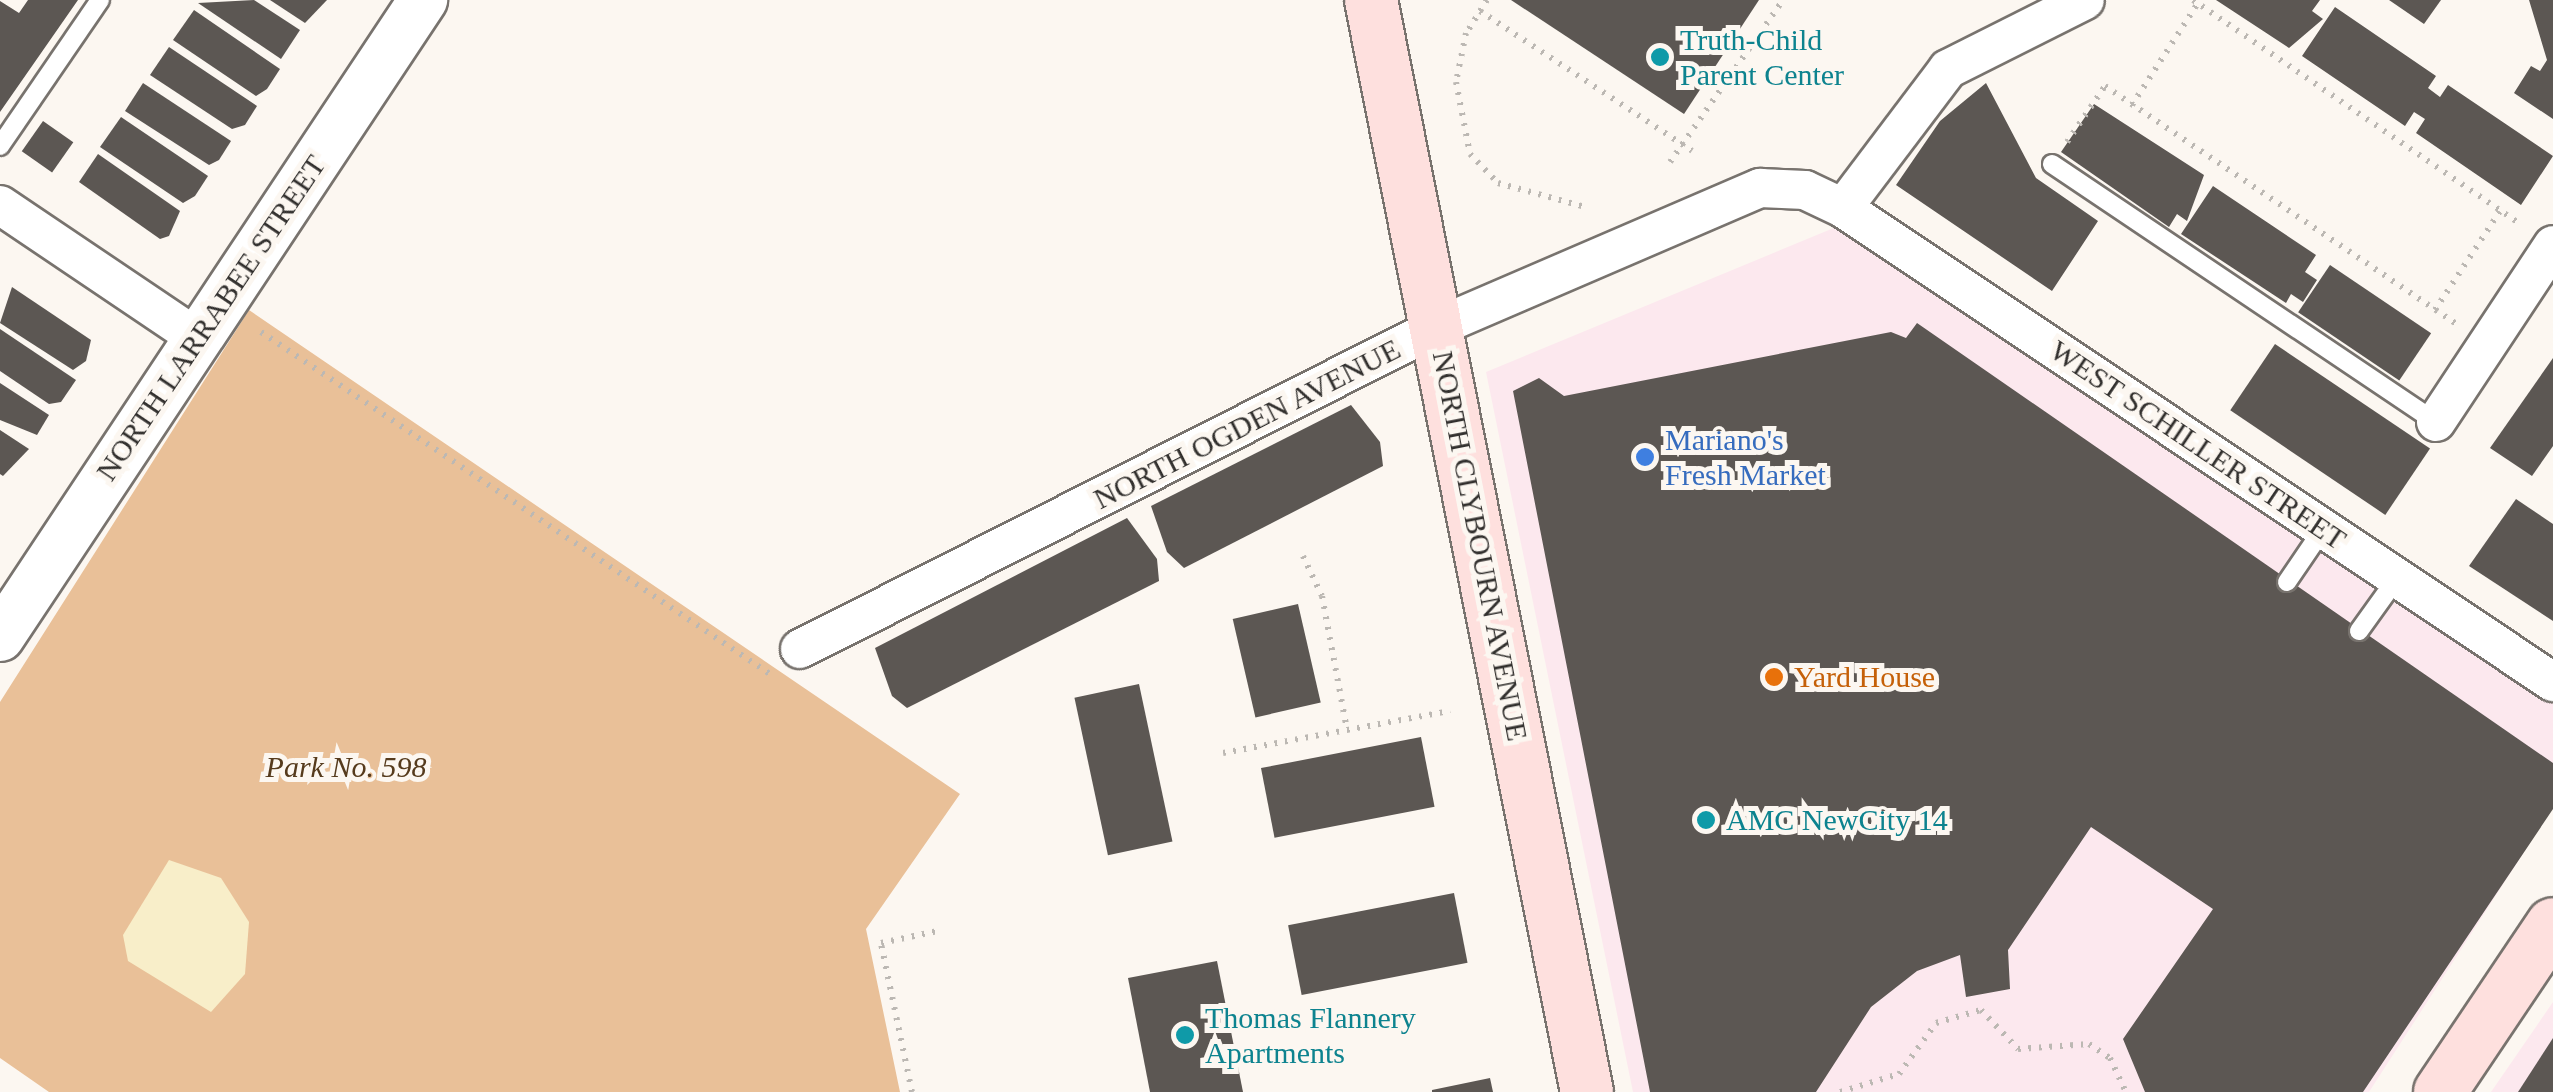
<!DOCTYPE html>
<style>
body{margin:0}
#map{position:relative;width:2553px;height:1092px;overflow:hidden;background:#fcf7f1;font-family:"Times New Roman",serif}
div>[style]{position:absolute}
.commercial>*{inset:0;background:#fce8ee}
.green>*{inset:0;background:#e9c098}
.sand>*{inset:0;background:#f8eec9}
.building>*{inset:0;background:#5c5753;transform-origin:0 0}
.path>*{height:6px;margin-top:-3px;transform-origin:0;background:repeating-linear-gradient(90deg,#bcb8b3 0 2.5px,transparent 0 10.5px)}
.roads{filter:drop-shadow(2px 0 #78736e) drop-shadow(-2px 0 #78736e) drop-shadow(0 2px #78736e) drop-shadow(0 -2px #78736e)}
.service>*{height:18px;margin:-9px;padding:0 9px;transform-origin:9px;border-radius:9px;background:#fff}
.minor>*{height:38px;margin:-19px;padding:0 19px;transform-origin:19px;border-radius:19px;background:#fff}
.tertiary>*{height:48px;margin:-24px;padding:0 24px;transform-origin:24px;border-radius:24px;background:#fff}
.secondary>*{height:52px;margin:-26px;padding:0 26px;transform-origin:26px;border-radius:26px;background:#fee0de}
.dots>*{width:28px;height:28px;translate:-50% -50%;box-sizing:border-box;border:5px solid #fcf7f1;border-radius:50%}
span{translate:-50% -50%;white-space:nowrap;text-align:center;line-height:1.15;-webkit-text-stroke:10px #fcf7f1;paint-order:stroke}
.culture-label{font-size:30px;color:#0d838f}
.left{translate:0 -50%;text-align:left}
.street-label{font-size:30px;color:#32302e}
.shop-label{font-size:30px;color:#366cbe}
.food-label{font-size:30px;color:#c56008}
.park-label{font-size:30px;color:#563b1d;font-style:italic}
</style>
<div id="map">
<div class="commercial">
<i style="clip-path:polygon(1858px 218px,2553px 682px,2553px 807px,2369px 1092px,1633px 1092px,1486px 372px)"></i>
<i style="clip-path:polygon(2553px 1002px,2553px 1092px,2491px 1092px)"></i>
</div>
<div class="green">
<i style="clip-path:polygon(249px 310px,960px 794px,866px 929px,900px 1092px,49px 1092px,0 1058px,0 702px)"></i>
</div>
<div class="sand">
<i style="clip-path:polygon(169px 860px,221px 878px,249px 922px,245px 974px,211px 1012px,128px 961px,123px 935px)"></i>
</div>
<div class="building">
<i style="clip-path:polygon(28px 0,78px 0,0 112px,0 1px,19px 13px)"></i>
<i style="clip-path:polygon(254px 0,300px 30px,281px 59px,198px 3px)"></i>
<i style="clip-path:polygon(270px 0,327px 0,305px 23px)"></i>
<i style="clip-path:polygon(1511px 0,1759px 0,1684px 114px)"></i>
<i style="clip-path:polygon(2216px 0,2320px 0,2312px 11px,2323px 19px,2289px 48px)"></i>
<i style="clip-path:polygon(2389px 0,2441px 0,2424px 24px)"></i>
<i style="clip-path:polygon(2529px 0,2553px 0,2553px 119px,2514px 93px,2531px 66px,2540px 71px,2547px 60px)"></i>
<i style="clip-path:polygon(2335px 7px,2436px 76px,2428px 88px,2440px 97px,2448px 85px,2553px 156px,2521px 205px,2416px 133px,2425px 119px,2414px 112px,2405px 126px,2302px 56px)"></i>
<i style="clip-path:polygon(194px 10px,280px 69px,267px 89px,256px 96px,173px 40px)"></i>
<i style="clip-path:polygon(169px 47px,257px 106px,245px 125px,232px 129px,150px 75px)"></i>
<i style="clip-path:polygon(143px 83px,231px 141px,219px 160px,209px 165px,125px 111px)"></i>
<i style="clip-path:polygon(1986px 83px,2036px 178px,2098px 221px,2052px 291px,1896px 185px,1940px 121px)"></i>
<i style="clip-path:polygon(2094px 104px,2204px 175px,2187px 221px,2177px 214px,2169px 227px,2061px 152px)"></i>
<i style="clip-path:polygon(121px 117px,208px 176px,195px 196px,183px 203px,100px 147px)"></i>
<i style="left:43px;top:121px;width:37px;height:37px;rotate:35deg"></i>
<i style="clip-path:polygon(98px 154px,180px 211px,169px 236px,160px 239px,79px 182px)"></i>
<i style="clip-path:polygon(2213px 186px,2316px 255px,2305px 272px,2317px 280px,2303px 302px,2291px 294px,2286px 303px,2181px 234px)"></i>
<i style="left:2330px;top:265px;width:122px;height:57px;rotate:34deg"></i>
<i style="clip-path:polygon(12px 287px,91px 340px,86px 361px,73px 370px,0 323px)"></i>
<i style="clip-path:polygon(1917px 323px,2553px 763px,2553px 809px,2363px 1092px,2145px 1092px,2123px 1039px,2213px 909px,2091px 827px,2008px 950px,2010px 989px,1966px 997px,1960px 955px,1917px 971px,1871px 1007px,1816px 1092px,1650px 1092px,1513px 391px,1539px 378px,1564px 396px,1891px 332px,1906px 338px)"></i>
<i style="clip-path:polygon(0 329px,76px 380px,61px 402px,49px 404px,0 371px)"></i>
<i style="left:2275px;top:344px;width:187px;height:80px;rotate:34deg"></i>
<i style="clip-path:polygon(2553px 358px,2553px 446px,2532px 476px,2490px 448px)"></i>
<i style="clip-path:polygon(0 383px,49px 415px,37px 435px,0 420px)"></i>
<i style="clip-path:polygon(1351px 405px,1380px 442px,1383px 466px,1184px 568px,1167px 552px,1151px 506px)"></i>
<i style="clip-path:polygon(0 430px,29px 449px,3px 476px,0 474px)"></i>
<i style="clip-path:polygon(2516px 499px,2553px 524px,2553px 621px,2469px 566px)"></i>
<i style="clip-path:polygon(1127px 518px,1157px 559px,1159px 581px,907px 708px,892px 696px,875px 648px)"></i>
<i style="left:1298px;top:604px;width:101px;height:67px;rotate:77deg"></i>
<i style="left:1139px;top:684px;width:161px;height:66px;rotate:78deg"></i>
<i style="left:1421px;top:737px;width:71px;height:163px;rotate:79deg"></i>
<i style="left:1454px;top:893px;width:71px;height:169px;rotate:79deg"></i>
<i style="clip-path:polygon(1217px 961px,1243px 1092px,1150px 1092px,1128px 978px)"></i>
<i style="clip-path:polygon(2553px 1038px,2553px 1092px,2518px 1092px)"></i>
<i style="clip-path:polygon(1490px 1078px,1493px 1092px,1432px 1092px,1432px 1090px)"></i>
</div>
<div class="path">
<i style="left:1487px;top:0;width:39px;rotate:122deg"></i>
<i style="left:1466px;top:33px;width:50px;rotate:101.5deg"></i>
<i style="left:1456px;top:82px;width:73px;rotate:79deg"></i>
<i style="left:1470px;top:154px;width:40px;rotate:46deg"></i>
<i style="left:1498px;top:183px;width:90px;rotate:15.4deg"></i>
<i style="left:2193px;top:0;width:398px;rotate:34.4deg"></i>
<i style="left:1480px;top:11px;width:254px;rotate:33.4deg"></i>
<i style="left:2132px;top:105px;width:121px;rotate:-57.1deg"></i>
<i style="left:2067px;top:142px;width:68px;rotate:-55.8deg"></i>
<i style="left:2105px;top:86px;width:424px;rotate:34.1deg"></i>
<i style="left:1670px;top:162px;width:198px;rotate:-55.1deg"></i>
<i style="left:2435px;top:310px;width:118px;rotate:-56.7deg"></i>
<i style="left:261px;top:332px;width:613px;rotate:33.9deg"></i>
<i style="left:1303px;top:556px;width:44px;rotate:64.6deg"></i>
<i style="left:1322px;top:596px;width:135px;rotate:79.4deg"></i>
<i style="left:1223px;top:753px;width:231px;rotate:-10.5deg"></i>
<i style="left:912px;top:1092px;width:152px;rotate:-101.8deg"></i>
<i style="left:881px;top:943px;width:58px;rotate:-11.9deg"></i>
<i style="left:1840px;top:1092px;width:62px;rotate:-17deg"></i>
<i style="left:1899px;top:1074px;width:63px;rotate:-54deg"></i>
<i style="left:1936px;top:1023px;width:47px;rotate:-16.1deg"></i>
<i style="left:1981px;top:1010px;width:54px;rotate:46.5deg"></i>
<i style="left:2018px;top:1049px;width:71px;rotate:-4deg"></i>
<i style="left:2089px;top:1044px;width:25px;rotate:34deg"></i>
<i style="left:2110px;top:1058px;width:38px;rotate:65deg"></i>
</div>
<div class="roads">
<div class="service">
<i style="left:0;top:146px;width:177px;rotate:-55.6deg"></i>
<i style="left:2052px;top:164px;width:463px;rotate:33.9deg"></i>
<i style="left:2287px;top:582px;width:64px;rotate:-55.8deg"></i>
<i style="left:2359px;top:631px;width:65px;rotate:-54.4deg"></i>
</div>
<div class="minor">
<i style="left:0;top:205px;width:238px;rotate:34deg"></i>
<i style="left:1843px;top:208px;width:174px;rotate:-52.9deg"></i>
<i style="left:1948px;top:69px;width:153px;rotate:-26.7deg"></i>
<i style="left:2436px;top:422px;width:212px;rotate:-56.5deg"></i>
<i style="left:800px;top:649px;width:714px;rotate:-26.82deg"></i>
<i style="left:1437px;top:327px;width:352px;rotate:-23.3deg"></i>
<i style="left:1760px;top:188px;width:45px;rotate:2.5deg"></i>
<i style="left:1805px;top:190px;width:42px;rotate:25.3deg"></i>
<i style="left:1843px;top:208px;width:854px;rotate:33.73deg"></i>
</div>
<div class="tertiary">
<i style="left:0;top:637px;width:765px;rotate:-56.41deg"></i>
</div>
<div class="secondary">
<i style="left:1371px;top:0;width:1113px;rotate:78.81deg"></i>
<i style="left:2440px;top:1092px;width:202px;rotate:-56.1deg"></i>
</div>
</div>
<div class="dots">
<i style="left:1660px;top:57px;background:#0f9aa8"></i>
<i style="left:1645px;top:457px;background:#3f7fe0"></i>
<i style="left:1774px;top:677px;background:#e8710a"></i>
<i style="left:1706px;top:820px;background:#0f9aa8"></i>
<i style="left:1185px;top:1035px;background:#0f9aa8"></i>
</div>
<div class="culture-label">
<span class="left" style="left:1680px;top:57px">Truth-Child<br>Parent Center</span>
<span class="left" style="left:1726px;top:820px">AMC NewCity 14</span>
<span class="left" style="left:1205px;top:1035px">Thomas Flannery<br>Apartments</span>
</div>
<div class="street-label">
<span style="left:211px;top:318px;rotate:-56deg">NORTH LARRABEE STREET</span>
<span style="left:1247px;top:424px;rotate:-27deg">NORTH OGDEN AVENUE</span>
<span style="left:2198px;top:445px;rotate:34deg">WEST SCHILLER STREET</span>
<span style="left:1480px;top:546px;rotate:79deg">NORTH CLYBOURN AVENUE</span>
</div>
<div class="shop-label">
<span class="left" style="left:1665px;top:457px">Mariano's<br>Fresh Market</span>
</div>
<div class="food-label">
<span class="left" style="left:1794px;top:677px">Yard House</span>
</div>
<div class="park-label">
<span style="left:346px;top:767px">Park No. 598</span>
</div>
</div>
